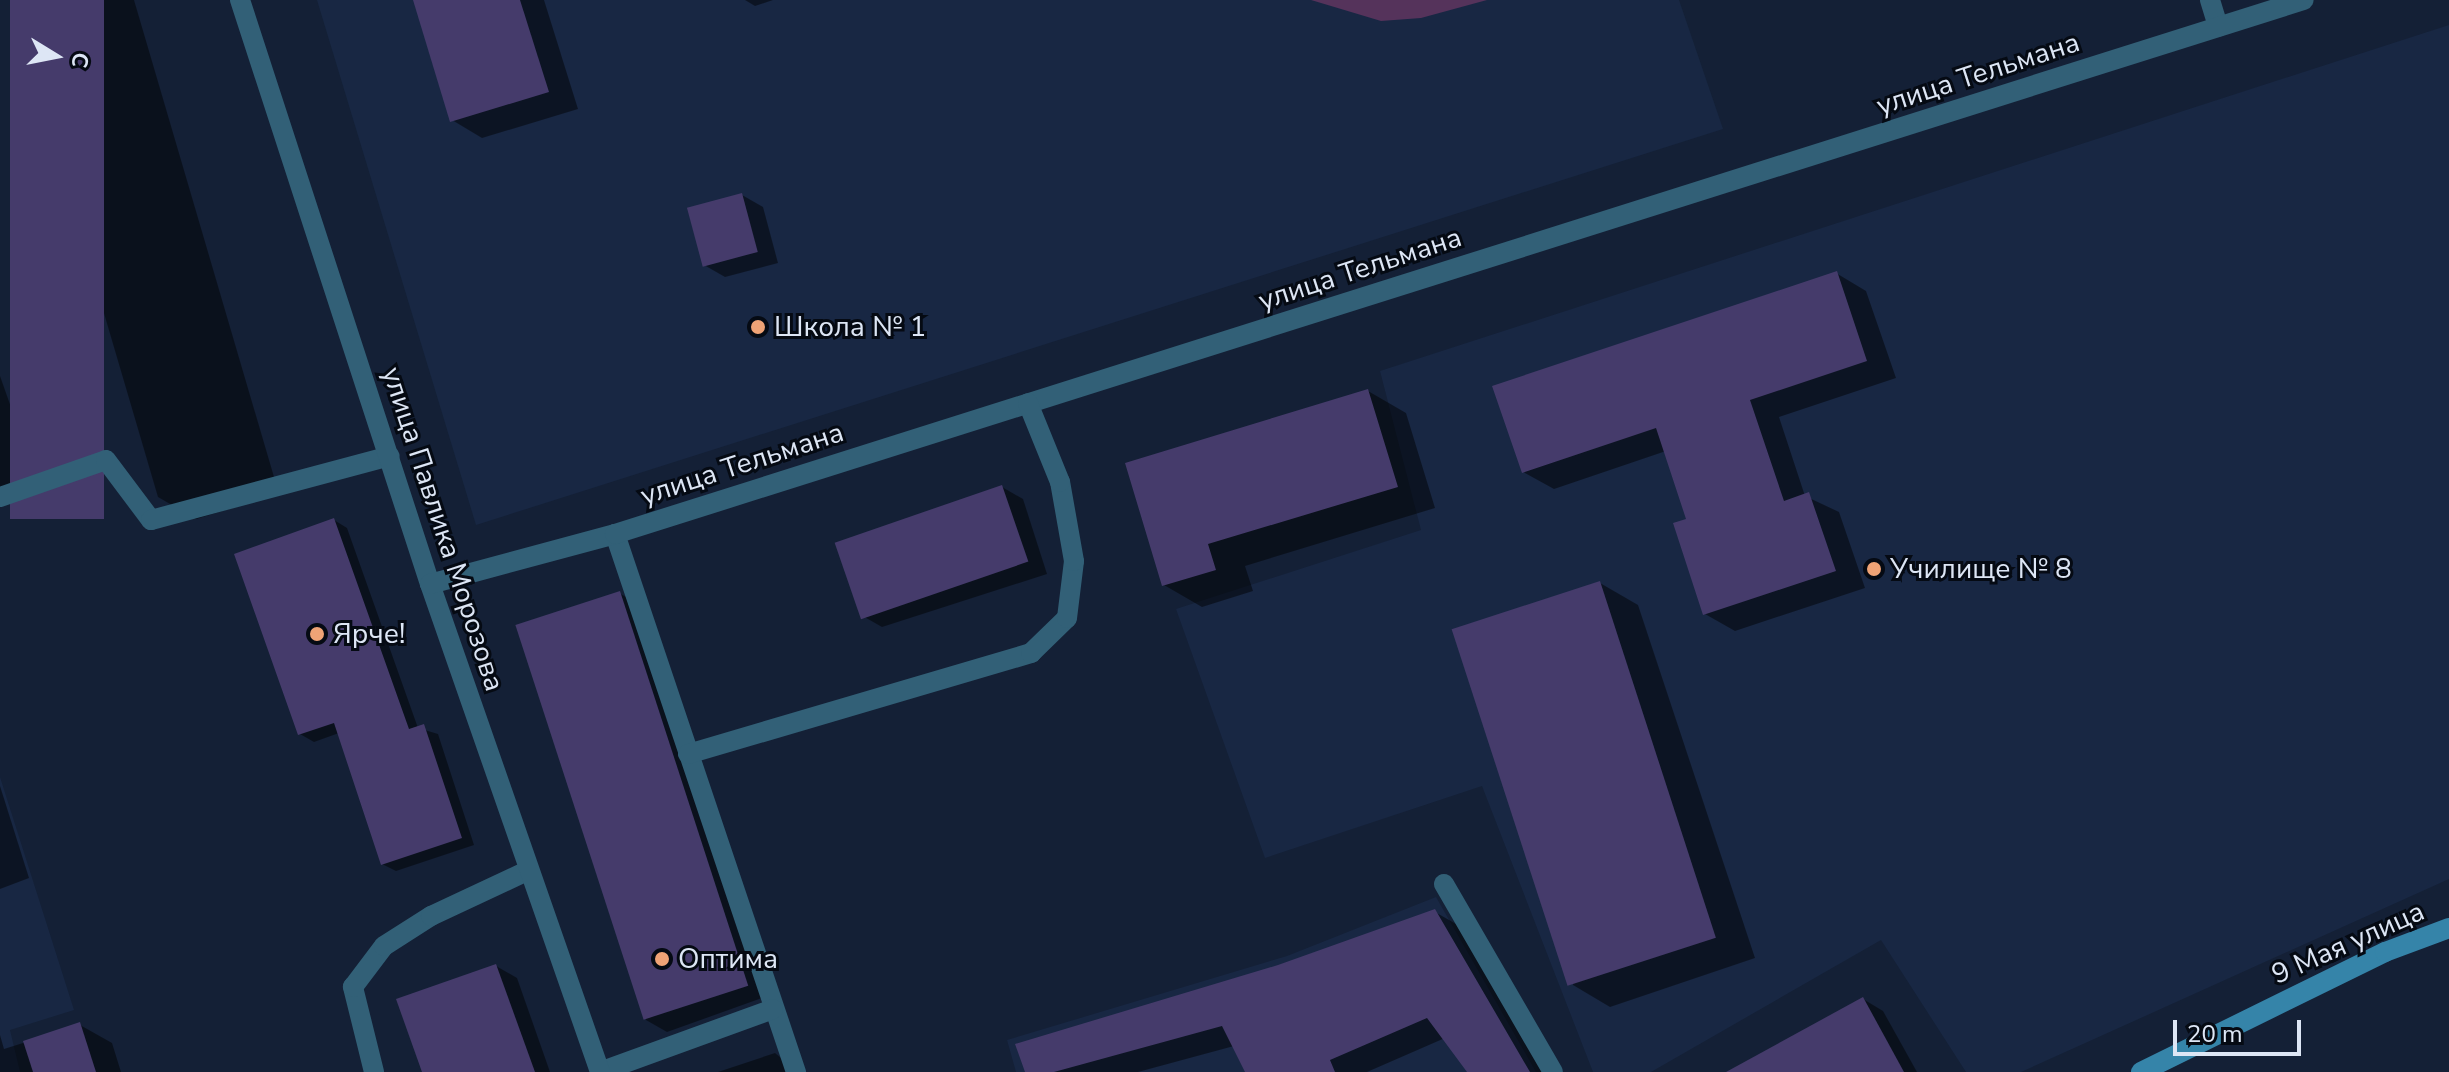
<!DOCTYPE html>
<meta charset="utf-8">
<style>
body{margin:0}
#map{position:relative;width:2449px;height:1072px;overflow:hidden;background:#142036;font-family:"Nunito Sans",sans-serif}
div>[style]{position:absolute}
.built>*{inset:0;background:#182743}
.green>*{inset:0;background:#55335b}
.shadow>*{inset:0;background:#0007}
.building>*{inset:0;background:#453b6b;transform-origin:0 0}
.service>*{height:20px;margin:-10px;padding:0 10px;transform-origin:10px;border-radius:10px;background:#326077}
.minor>*{height:20px;margin:-10px;padding:0 10px;transform-origin:10px;border-radius:10px;background:#326077}
.secondary>*{height:20px;margin:-10px;padding:0 10px;transform-origin:10px;border-radius:10px;background:#3584a9}
.dots>*{width:22px;height:22px;translate:-50% -50%;box-sizing:border-box;border:4px solid #050a13;border-radius:50%}
span{translate:-50% -50%;white-space:nowrap;text-align:center;line-height:1.15;-webkit-text-stroke:6px #050a13;paint-order:stroke}
.street-label{font-size:28px;color:#dde6f5}
.poi-label{font-size:28px;color:#dde6f5}
.left{translate:0 -50%;text-align:left}
.north{position:absolute;left:16px;top:16px;width:80px;height:80px;-webkit-text-stroke:6px #050a13;paint-order:stroke;rotate:100deg;font-size:22px;font-weight:700;line-height:32px;text-align:center;color:#dde6f5}
.north::after{content:'';display:block;margin:auto;width:28px;height:36px;background:#dde6f5;clip-path:polygon(50% 0,100% 100%,50% 72%,0 100%)}
.scale{position:absolute;left:2173px;top:1020px;width:128px;height:36px;box-sizing:border-box;border:4px solid #dde6f5;border-top:0;padding-left:10px;font-size:24px;line-height:28px;white-space:nowrap;color:#dde6f5;-webkit-text-stroke:6px #050a13;paint-order:stroke}
</style>
<div id="map">
<div class="built">
<i style="clip-path:polygon(317px 0,1679px 0,1723px 129px,476px 525px)"></i>
<i style="clip-path:polygon(2449px 25px,2449px 879px,2021px 1072px,1966px 1072px,1881px 940px,1651px 1072px,1593px 1072px,1482px 786px,1265px 858px,1176px 609px,1421px 530px,1380px 371px)"></i>
<i style="clip-path:polygon(0 777px,74px 1010px,10px 1030px,20px 1072px,0 1072px)"></i>
<i style="clip-path:polygon(1436px 897px,1536px 1072px,1016px 1072px,1007px 1040px,1287px 956px)"></i>
</div>
<div class="green">
<i style="clip-path:polygon(1311px 0,1487px 0,1421px 18px,1381px 21px)"></i>
</div>
<div class="shadow">
<i style="clip-path:polygon(12px 0,134px 0,279px 494px,196px 519px,158px 497px)"></i>
<i style="clip-path:polygon(415px 0,544px 0,578px 109px,482px 138px,452px 120px)"></i>
<i style="clip-path:polygon(745px 0,773px 0,755px 6px)"></i>
<i style="clip-path:polygon(742px 195px,763px 207px,778px 263px,725px 277px,704px 265px)"></i>
<i style="clip-path:polygon(1836px 273px,1866px 291px,1896px 378px,1779px 417px,1805px 496px,1839px 512px,1865px 588px,1735px 631px,1705px 614px,1689px 520px,1666px 451px,1554px 489px,1523px 472px)"></i>
<i style="clip-path:polygon(0 376px,37px 481px,0 493px)"></i>
<i style="clip-path:polygon(1368px 391px,1406px 413px,1435px 508px,1245px 566px,1253px 591px,1202px 607px,1164px 585px)"></i>
<i style="clip-path:polygon(1002px 487px,1023px 499px,1047px 574px,882px 627px,861px 615px)"></i>
<i style="clip-path:polygon(334px 520px,347px 528px,418px 728px,438px 734px,474px 845px,396px 871px,382px 864px,339px 733px,314px 742px,300px 734px)"></i>
<i style="clip-path:polygon(1600px 583px,1638px 605px,1755px 958px,1610px 1007px,1573px 985px)"></i>
<i style="clip-path:polygon(619px 593px,640px 605px,765px 997px,667px 1032px,646px 1020px)"></i>
<i style="clip-path:polygon(0 786px,29px 878px,0 889px)"></i>
<i style="clip-path:polygon(1435px 912px,1463px 928px,1547px 1072px,1470px 1072px,1445px 1038px,1367px 1072px,1247px 1072px,1234px 1046px,1138px 1072px,1027px 1072px,1279px 967px)"></i>
<i style="clip-path:polygon(496px 966px,517px 978px,550px 1072px,424px 1072px)"></i>
<i style="clip-path:polygon(1863px 999px,1883px 1011px,1917px 1072px,1730px 1072px)"></i>
<i style="clip-path:polygon(80px 1025px,112px 1043px,121px 1072px,0 1072px,0 1035px,4px 1049px)"></i>
<i style="clip-path:polygon(775px 1053px,798px 1072px,718px 1072px)"></i>
</div>
<div class="building">
<i style="left:10px;top:0;width:94px;height:519px"></i>
<i style="clip-path:polygon(413px 0,520px 0,549px 92px,450px 122px)"></i>
<i style="left:742px;top:193px;width:61px;height:57px;rotate:75deg"></i>
<i style="clip-path:polygon(1837px 271px,1867px 361px,1750px 400px,1784px 501px,1809px 492px,1836px 571px,1703px 615px,1673px 523px,1686px 519px,1656px 428px,1522px 473px,1492px 386px)"></i>
<i style="clip-path:polygon(1368px 389px,1398px 487px,1208px 544px,1216px 570px,1162px 586px,1125px 463px)"></i>
<i style="left:1002px;top:485px;width:81px;height:177px;rotate:71deg"></i>
<i style="clip-path:polygon(334px 518px,409px 729px,424px 724px,462px 838px,381px 865px,334px 723px,298px 735px,234px 554px)"></i>
<i style="left:1600px;top:581px;width:375px;height:156px;rotate:72deg"></i>
<i style="left:620px;top:591px;width:415px;height:110px;rotate:72deg"></i>
<i style="clip-path:polygon(1435px 909px,1530px 1072px,1467px 1072px,1427px 1018px,1330px 1060px,1335px 1072px,1245px 1072px,1222px 1026px,1054px 1072px,1025px 1072px,1015px 1044px,1278px 965px)"></i>
<i style="clip-path:polygon(496px 964px,535px 1072px,422px 1072px,396px 999px)"></i>
<i style="clip-path:polygon(1863px 997px,1904px 1072px,1726px 1072px)"></i>
<i style="clip-path:polygon(80px 1022px,96px 1072px,33px 1072px,23px 1041px)"></i>
</div>
<div class="service">
<i style="left:2210px;top:0;width:28px;rotate:73deg"></i>
<i style="left:0;top:497px;width:112px;rotate:-19.2deg"></i>
<i style="left:106px;top:460px;width:75px;rotate:53.1deg"></i>
<i style="left:151px;top:520px;width:247px;rotate:-15deg"></i>
<i style="left:615px;top:534px;width:568px;rotate:71.41deg"></i>
<i style="left:1444px;top:884px;width:217px;rotate:59.9deg"></i>
<i style="left:374px;top:1072px;width:88px;rotate:-103.9deg"></i>
<i style="left:353px;top:987px;width:51px;rotate:-52.9deg"></i>
<i style="left:384px;top:946px;width:56px;rotate:-32.6deg"></i>
<i style="left:431px;top:916px;width:106px;rotate:-25.1deg"></i>
<i style="left:600px;top:1072px;width:184px;rotate:-20deg"></i>
</div>
<div class="minor">
<i style="left:240px;top:0;width:614px;rotate:71.98deg"></i>
<i style="left:430px;top:584px;width:517px;rotate:70.79deg"></i>
<i style="left:430px;top:584px;width:192px;rotate:-15.1deg"></i>
<i style="left:615px;top:534px;width:1771px;rotate:-17.55deg"></i>
<i style="left:688px;top:754px;width:358px;rotate:-16.4deg"></i>
<i style="left:1031px;top:653px;width:50px;rotate:-44.2deg"></i>
<i style="left:1067px;top:618px;width:57px;rotate:-83deg"></i>
<i style="left:1074px;top:561px;width:80px;rotate:-100deg"></i>
<i style="left:1060px;top:482px;width:85px;rotate:-112.1deg"></i>
</div>
<div class="secondary">
<i style="left:2141px;top:1072px;width:272px;rotate:-26.2deg"></i>
<i style="left:2385px;top:952px;width:68px;rotate:-20.6deg"></i>
</div>
<div class="dots">
<i style="left:758px;top:327px;background:#efa376"></i>
<i style="left:1874px;top:569px;background:#efa376"></i>
<i style="left:317px;top:634px;background:#efa376"></i>
<i style="left:662px;top:959px;background:#efa376"></i>
</div>
<div class="street-label">
<span style="left:1978px;top:74px;rotate:-18deg">улица Тельмана</span>
<span style="left:1360px;top:269px;rotate:-18deg">улица Тельмана</span>
<span style="left:742px;top:464px;rotate:-18deg">улица Тельмана</span>
<span style="left:443px;top:529px;rotate:72deg">улица Павлика Морозова</span>
<span style="left:2348px;top:943px;rotate:-24deg">9 Мая улица</span>
</div>
<div class="poi-label">
<span class="left" style="left:774px;top:327px">Школа № 1</span>
<span class="left" style="left:1890px;top:569px">Училище № 8</span>
<span class="left" style="left:333px;top:634px">Ярче!</span>
<span class="left" style="left:678px;top:959px">Оптима</span>
</div>
<div class="north">С</div>
<div class="scale">20 m</div>
</div>
